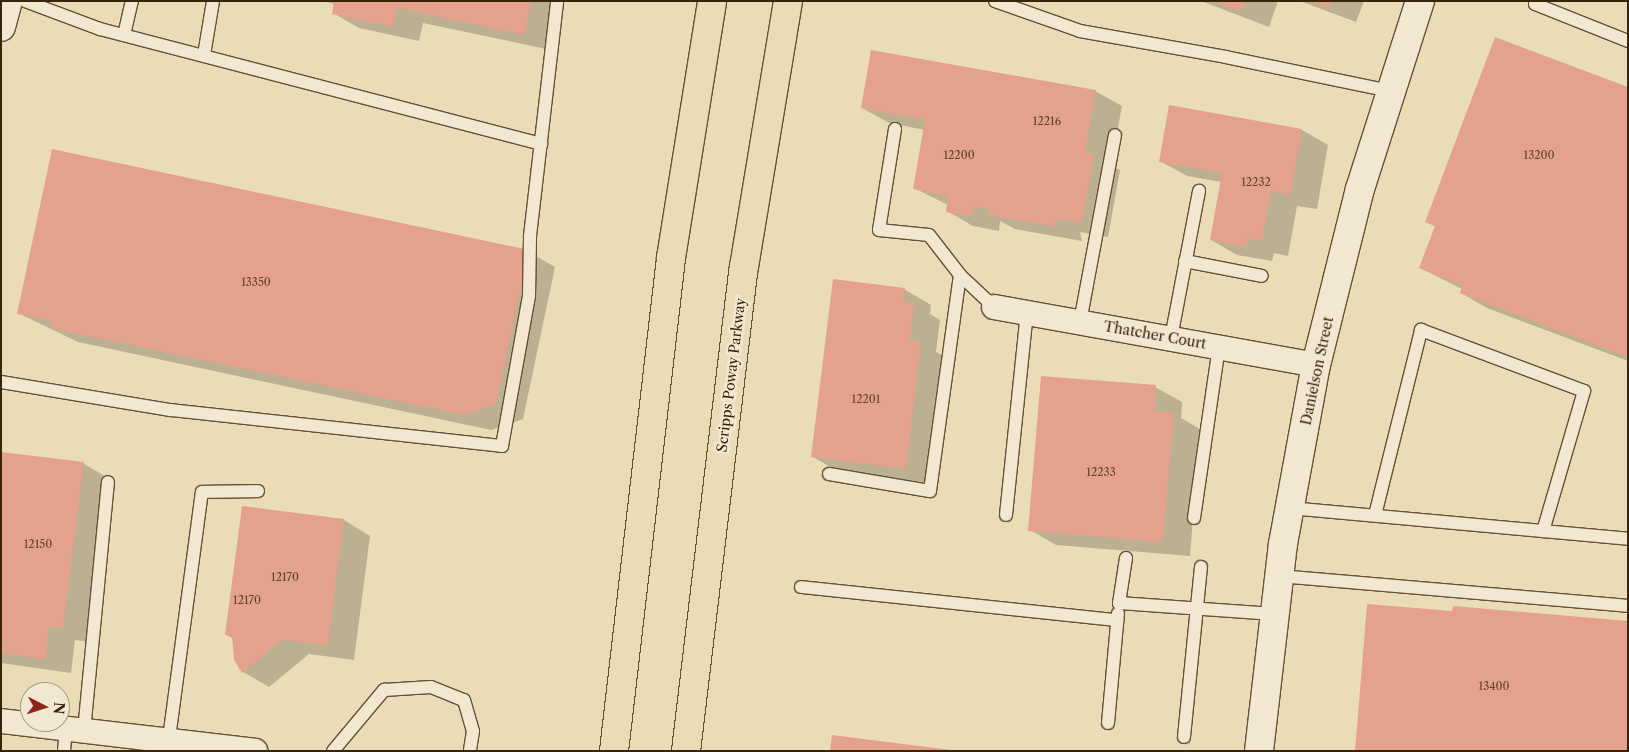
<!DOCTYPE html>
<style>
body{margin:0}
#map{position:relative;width:1629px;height:752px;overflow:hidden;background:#ebdcb8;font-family:"Libre Caslon Text",serif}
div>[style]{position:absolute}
.shadow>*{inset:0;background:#0003}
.building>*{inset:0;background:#e4a28c}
.roads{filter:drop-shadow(1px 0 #655136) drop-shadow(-1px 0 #655136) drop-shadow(0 1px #655136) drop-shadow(0 -1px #655136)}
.lane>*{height:12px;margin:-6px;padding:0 6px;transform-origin:6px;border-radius:6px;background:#f2e8d1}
.street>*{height:24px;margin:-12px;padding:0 12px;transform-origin:12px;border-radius:12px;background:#f2e8d1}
.secondary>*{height:28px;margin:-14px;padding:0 14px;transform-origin:14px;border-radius:14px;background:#f2e8d1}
.primary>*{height:28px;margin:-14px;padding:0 14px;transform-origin:14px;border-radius:14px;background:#ebdcb8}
span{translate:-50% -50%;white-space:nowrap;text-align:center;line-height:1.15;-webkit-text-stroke:5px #f2e8d1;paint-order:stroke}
.number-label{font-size:11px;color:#63432b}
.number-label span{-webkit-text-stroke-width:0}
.street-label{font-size:14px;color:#38230b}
.frame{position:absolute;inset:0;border:2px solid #38230b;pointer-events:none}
.north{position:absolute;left:20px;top:682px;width:50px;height:50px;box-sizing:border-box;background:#f2e8d1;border:1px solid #a89982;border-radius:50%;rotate:95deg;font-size:14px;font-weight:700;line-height:20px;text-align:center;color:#38230b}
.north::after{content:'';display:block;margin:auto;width:18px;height:22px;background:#8f2418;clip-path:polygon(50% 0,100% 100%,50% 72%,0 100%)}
</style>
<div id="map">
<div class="shadow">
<i style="clip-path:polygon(321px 1px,561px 1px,551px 50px,423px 23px,419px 41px,359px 28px,333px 13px,335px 4px)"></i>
<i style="clip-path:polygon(1201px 1px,1278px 1px,1269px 27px)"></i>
<i style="clip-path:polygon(1300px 1px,1364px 1px,1356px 22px)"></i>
<i style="clip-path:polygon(1628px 89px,1628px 361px,1487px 308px,1461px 293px,1462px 289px,1420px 268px,1436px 227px,1426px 221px)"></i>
<i style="clip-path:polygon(1095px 91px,1122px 106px,1111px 165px,1120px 170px,1108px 237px,1080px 232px,1082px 241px,1015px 229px,1000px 221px,999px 231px,973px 226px,947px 211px,948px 205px,914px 188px,925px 130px,889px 123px,862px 108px)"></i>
<i style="clip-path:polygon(1302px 130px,1328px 145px,1317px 209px,1297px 206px,1288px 256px,1274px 253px,1272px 261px,1237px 255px,1211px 240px,1221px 182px,1187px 176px,1160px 161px)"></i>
<i style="clip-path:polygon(529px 252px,555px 267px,523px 419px,491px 430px,78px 342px,18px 313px)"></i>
<i style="clip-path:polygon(904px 289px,931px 305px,930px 314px,940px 320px,936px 352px,947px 358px,932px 483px,839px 472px,813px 457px)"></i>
<i style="clip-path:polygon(1155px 387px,1182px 402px,1181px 418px,1200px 429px,1190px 556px,1056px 545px,1030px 530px)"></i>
<i style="clip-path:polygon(2px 453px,84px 464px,110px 479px,90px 642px,75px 640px,71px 673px,1px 663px)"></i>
<i style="clip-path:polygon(344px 520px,370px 536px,354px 660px,309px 654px,269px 687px,243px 672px,234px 639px,227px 635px)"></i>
</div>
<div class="building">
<i style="clip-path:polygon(334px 1px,532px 1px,524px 35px,397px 8px,393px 27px,332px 14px)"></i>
<i style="clip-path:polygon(1213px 1px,1246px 1px,1242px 12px)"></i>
<i style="clip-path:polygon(1311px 1px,1332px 1px,1330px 8px)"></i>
<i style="clip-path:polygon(1495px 37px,1628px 87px,1628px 357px,1460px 293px,1462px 285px,1419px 268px,1435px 226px,1425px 222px)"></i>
<i style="clip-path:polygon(871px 50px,1096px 90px,1085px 152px,1094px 154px,1082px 223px,1055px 218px,1057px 227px,988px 215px,989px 209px,974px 207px,972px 216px,946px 212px,948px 196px,913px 189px,925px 120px,861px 108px)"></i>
<i style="clip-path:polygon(1169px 105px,1302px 129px,1290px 195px,1271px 191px,1262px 241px,1247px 239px,1246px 247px,1210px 240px,1222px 173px,1159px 162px)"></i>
<i style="clip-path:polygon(52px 149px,529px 250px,496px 404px,464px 415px,50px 328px,52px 321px,17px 314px)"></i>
<i style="clip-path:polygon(833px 279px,905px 288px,903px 302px,914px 303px,910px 340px,921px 342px,906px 469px,811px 457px)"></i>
<i style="clip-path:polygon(1041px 376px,1156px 385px,1154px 411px,1174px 413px,1163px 542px,1028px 531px)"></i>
<i style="clip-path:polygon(1px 452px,84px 462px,63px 628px,49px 626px,45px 659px,1px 653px)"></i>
<i style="clip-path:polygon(242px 506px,344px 519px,328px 645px,282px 640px,242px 673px,234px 660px,232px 636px,225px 635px)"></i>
<i style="clip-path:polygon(1367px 604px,1452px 611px,1453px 606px,1628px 621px,1628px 751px,1355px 751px)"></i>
<i style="clip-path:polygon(832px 735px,951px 750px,951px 751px,830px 751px)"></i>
</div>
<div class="roads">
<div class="lane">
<i style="left:25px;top:1px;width:80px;rotate:20.5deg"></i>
<i style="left:100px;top:29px;width:456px;rotate:14.6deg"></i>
<i style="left:995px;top:1px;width:90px;rotate:19.4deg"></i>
<i style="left:1080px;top:31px;width:148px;rotate:10.1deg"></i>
<i style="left:1226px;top:57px;width:167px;rotate:11.7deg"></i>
<i style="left:1536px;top:1px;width:3px;rotate:108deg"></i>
<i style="left:1535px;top:4px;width:100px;rotate:21.7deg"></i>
<i style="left:124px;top:35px;width:35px;rotate:-77deg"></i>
<i style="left:204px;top:55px;width:55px;rotate:-80.5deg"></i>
<i style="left:895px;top:129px;width:102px;rotate:99deg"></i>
<i style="left:879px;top:230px;width:50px;rotate:5.7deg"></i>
<i style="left:929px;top:235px;width:51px;rotate:52.2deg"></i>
<i style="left:960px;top:275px;width:47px;rotate:43.3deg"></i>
<i style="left:1185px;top:261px;width:78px;rotate:11deg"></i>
<i style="left:1080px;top:322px;width:190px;rotate:-79.4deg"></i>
<i style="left:1171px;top:338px;width:150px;rotate:-79.2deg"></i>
<i style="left:1px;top:382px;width:172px;rotate:9.4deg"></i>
<i style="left:171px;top:410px;width:333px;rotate:6.2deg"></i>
<i style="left:502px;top:446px;width:152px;rotate:-79.8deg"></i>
<i style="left:529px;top:296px;width:60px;rotate:-89deg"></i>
<i style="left:530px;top:236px;width:237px;rotate:-83.4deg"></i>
<i style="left:829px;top:474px;width:102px;rotate:9.6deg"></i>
<i style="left:930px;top:491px;width:218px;rotate:-82.1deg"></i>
<i style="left:1290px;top:508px;width:339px;rotate:5.2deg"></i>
<i style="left:1006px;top:515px;width:204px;rotate:-84.1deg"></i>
<i style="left:1375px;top:515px;width:191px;rotate:-76deg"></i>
<i style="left:1421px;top:330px;width:174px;rotate:20.5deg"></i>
<i style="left:1584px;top:391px;width:146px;rotate:106.3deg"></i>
<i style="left:1194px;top:518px;width:173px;rotate:-81.7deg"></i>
<i style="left:1126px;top:558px;width:46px;rotate:98.8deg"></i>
<i style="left:1119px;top:603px;width:155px;rotate:4.1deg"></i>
<i style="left:1279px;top:576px;width:350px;rotate:4.9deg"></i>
<i style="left:801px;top:587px;width:318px;rotate:6deg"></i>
<i style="left:1108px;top:723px;width:110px;rotate:-84.8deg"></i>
<i style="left:84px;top:731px;width:250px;rotate:-84.5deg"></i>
<i style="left:1184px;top:737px;width:171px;rotate:-84.3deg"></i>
<i style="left:168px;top:746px;width:256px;rotate:-82.4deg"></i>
<i style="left:202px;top:492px;width:56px;rotate:-1deg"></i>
<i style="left:64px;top:751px;width:22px;rotate:-85deg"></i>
<i style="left:333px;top:751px;width:80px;rotate:-50.1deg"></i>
<i style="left:384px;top:690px;width:47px;rotate:-3.7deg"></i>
<i style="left:431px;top:687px;width:35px;rotate:22deg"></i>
<i style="left:464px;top:700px;width:32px;rotate:74deg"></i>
<i style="left:473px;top:731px;width:20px;rotate:99deg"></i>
</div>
<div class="street">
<i style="left:994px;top:307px;width:327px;rotate:10.2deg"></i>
<i style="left:1px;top:721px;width:256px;rotate:6.7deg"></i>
</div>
<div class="secondary">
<i style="left:1px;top:27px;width:27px;rotate:-75deg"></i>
<i style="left:1259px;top:751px;width:208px;rotate:-83.4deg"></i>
<i style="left:1283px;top:544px;width:182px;rotate:-79.6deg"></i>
<i style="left:1316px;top:365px;width:181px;rotate:-76deg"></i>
<i style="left:1360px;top:189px;width:197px;rotate:-72.3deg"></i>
</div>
<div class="primary">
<i style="left:614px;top:751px;width:496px;rotate:-83.4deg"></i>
<i style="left:671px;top:258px;width:260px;rotate:-80.9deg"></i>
<i style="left:686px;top:751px;width:487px;rotate:-83.2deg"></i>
<i style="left:744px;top:267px;width:270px;rotate:-80.6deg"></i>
</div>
</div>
<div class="number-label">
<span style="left:1047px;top:121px">12216</span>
<span style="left:959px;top:155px">12200</span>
<span style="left:1539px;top:155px">13200</span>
<span style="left:1256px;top:182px">12232</span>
<span style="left:256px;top:282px">13350</span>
<span style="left:866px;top:399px">12201</span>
<span style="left:1101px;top:472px">12233</span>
<span style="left:38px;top:544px">12150</span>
<span style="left:285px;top:577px">12170</span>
<span style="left:247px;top:600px">12170</span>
<span style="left:1494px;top:686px">13400</span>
</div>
<div class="street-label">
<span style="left:1155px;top:335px;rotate:10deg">Thatcher Court</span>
<span style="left:1317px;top:371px;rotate:-78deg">Danielson Street</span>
<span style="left:731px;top:375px;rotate:-83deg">Scripps Poway Parkway</span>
</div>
<div class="frame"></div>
<div class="north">N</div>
</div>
